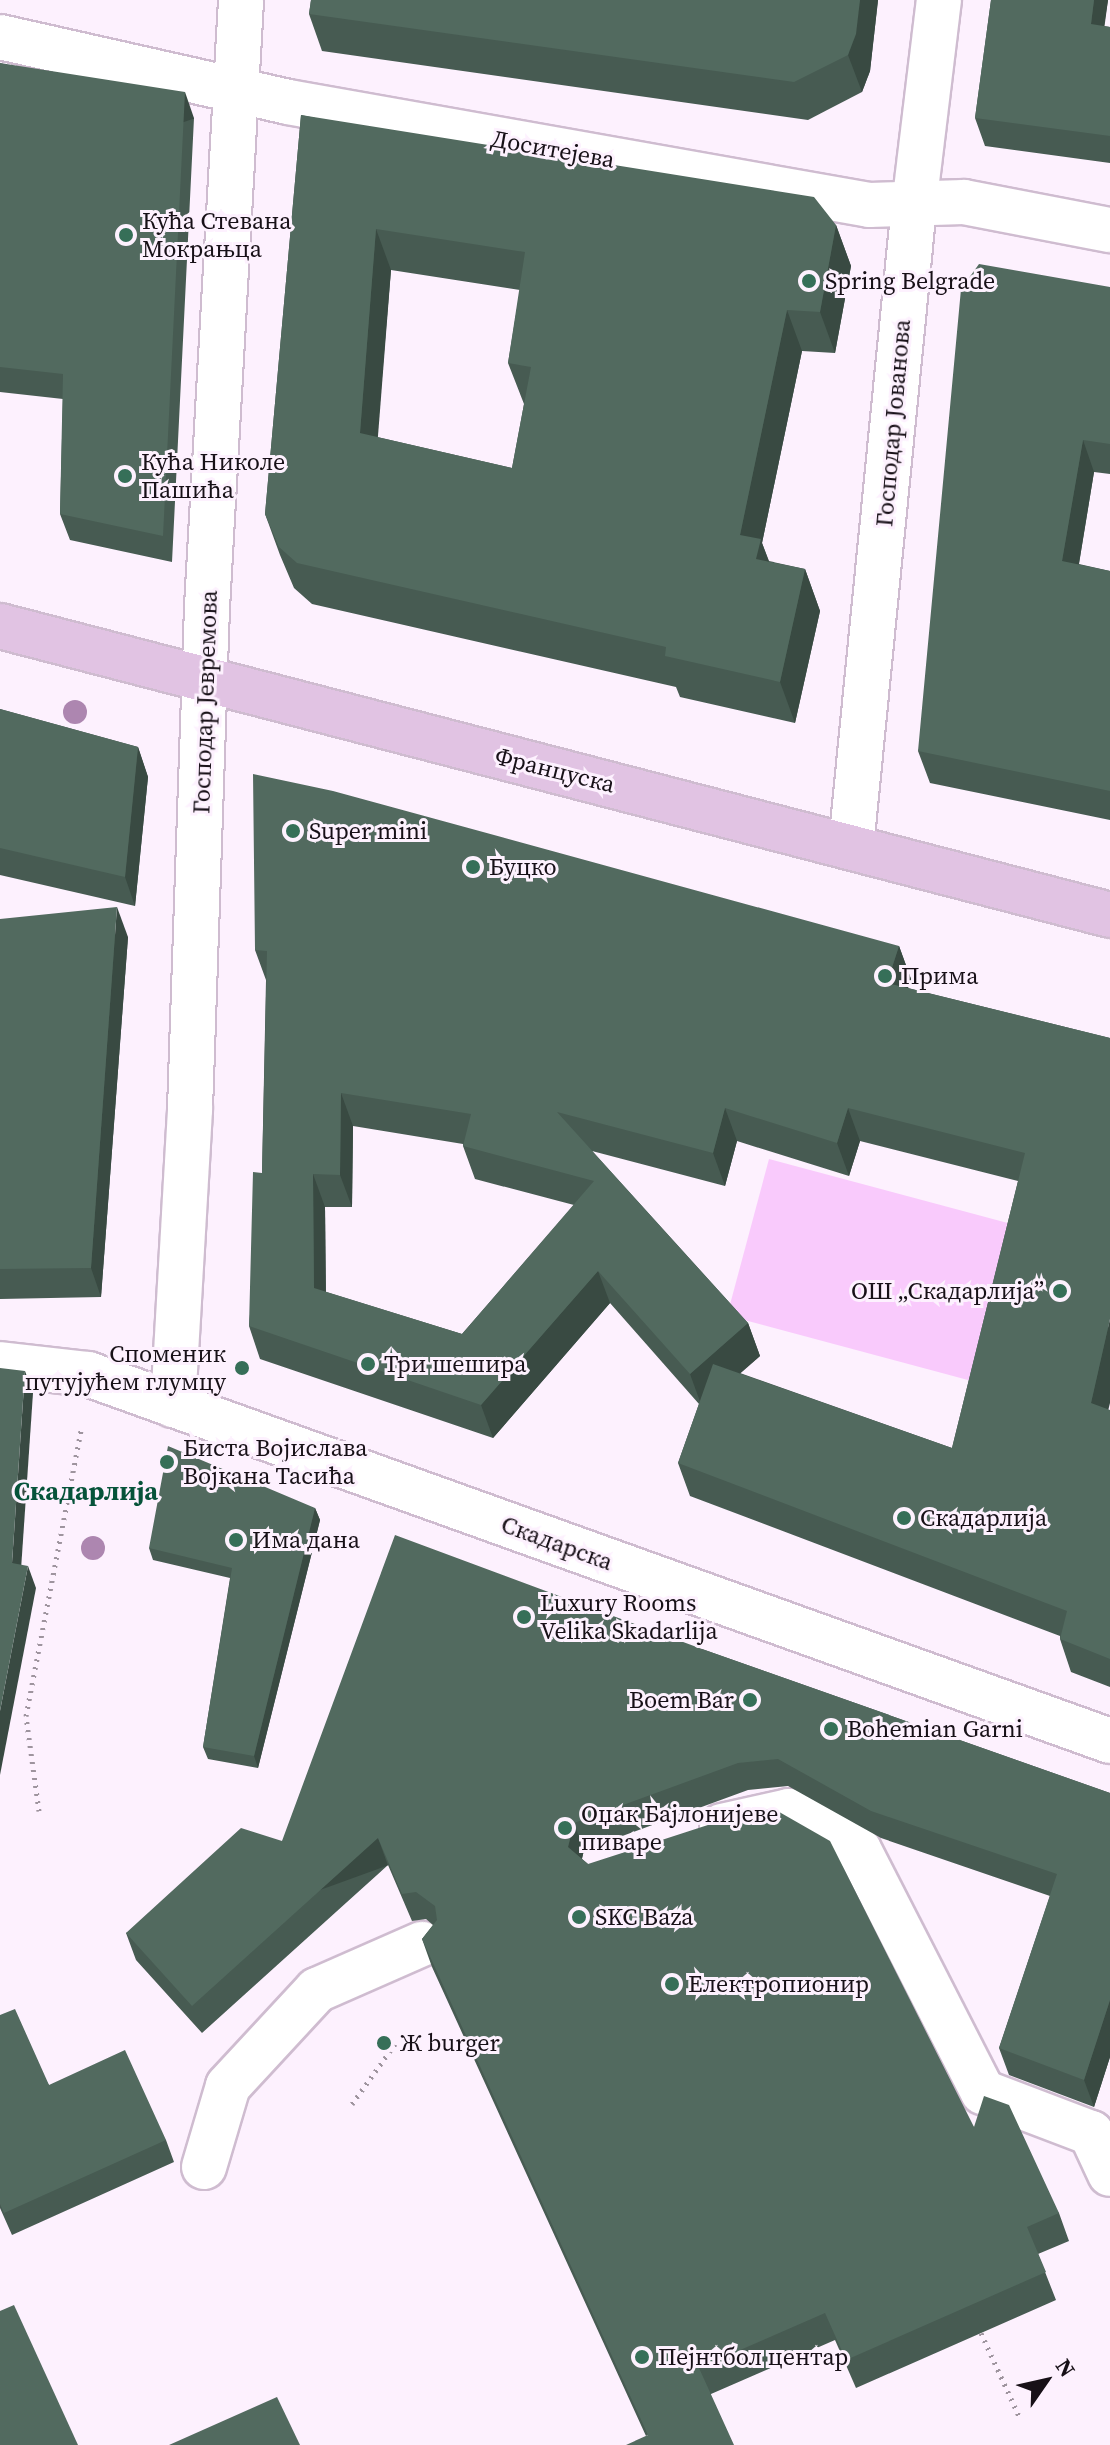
<!DOCTYPE html>
<meta charset="utf-8">
<style>
body{margin:0}
#map{position:relative;width:1110px;height:2445px;overflow:hidden;background:#fdf1fe;font-family:"Source Serif 4",serif}
div>[style]{position:absolute}
.green>*{inset:0;background:#f9cafc;transform-origin:0 0}
.path>*{height:5px;margin-top:-2.5px;transform-origin:0;background:repeating-linear-gradient(90deg,#9e949e 0 2px,transparent 0 8px)}
.roads{filter:drop-shadow(2px 0 #cfbcd0) drop-shadow(-2px 0 #cfbcd0) drop-shadow(0 2px #cfbcd0) drop-shadow(0 -2px #cfbcd0)}
.minor>*{height:44px;margin:-22px;padding:0 22px;transform-origin:22px;border-radius:22px;background:#fff}
.major>*{height:44px;margin:-22px;padding:0 22px;transform-origin:22px;border-radius:22px;background:#e1c3e3}
.trees>*{width:24px;height:24px;margin:-12px;border-radius:50%;background:#ad86b0}
.wall>*{inset:0;background:#475b52}
.shaded-wall>*{inset:0;background:#394a42;transform-origin:0 0}
.building>*{inset:0;background:#526a5f}
.dots>*{width:22px;height:22px;translate:-50% -50%;box-sizing:border-box;border:4px solid #fdf1fe;border-radius:50%}
span{translate:-50% -50%;white-space:nowrap;text-align:center;line-height:1.15;-webkit-text-stroke:6px #fdf1fe;paint-order:stroke}
.street-label{font-size:24px;color:#171017}
.poi-label{font-size:24px;color:#171017}
.left{translate:0 -50%;text-align:left}
.right{translate:-100% -50%;text-align:right}
.neighbourhood-label{font-size:26px;color:#06533a;font-weight:700}
.north{position:absolute;left:1006px;top:2341px;width:80px;height:80px;-webkit-text-stroke:6px #fdf1fe;paint-order:stroke;rotate:56deg;font-size:22px;font-weight:700;line-height:32px;text-align:center;color:#171017}
.north::after{content:'';display:block;margin:auto;width:28px;height:36px;background:#171017;clip-path:polygon(50% 0,100% 100%,50% 72%,0 100%)}
</style>
<div id="map">
<div class="green">
<i style="left:769px;top:1159px;width:261px;height:162px;rotate:15deg"></i>
</div>
<div class="path">
<i style="left:39px;top:1811px;width:96px;rotate:-97.8deg"></i>
<i style="left:26px;top:1716px;width:291px;rotate:-79.1deg"></i>
<i style="left:352px;top:2104px;width:74px;rotate:-54.4deg"></i>
<i style="left:981px;top:2333px;width:94px;rotate:65.4deg"></i>
</div>
<div class="roads">
<div class="minor">
<i style="left:0;top:37px;width:295px;rotate:12.7deg"></i>
<i style="left:288px;top:102px;width:590px;rotate:10.05deg"></i>
<i style="left:869px;top:205px;width:95px;rotate:-1.8deg"></i>
<i style="left:964px;top:202px;width:149px;rotate:10.9deg"></i>
<i style="left:851px;top:846px;width:643px;rotate:-84.38deg"></i>
<i style="left:914px;top:206px;width:208px;rotate:-83.1deg"></i>
<i style="left:0;top:1364px;width:89px;rotate:6.5deg"></i>
<i style="left:88px;top:1374px;width:1086px;rotate:19.75deg"></i>
<i style="left:173px;top:1405px;width:296px;rotate:-86.7deg"></i>
<i style="left:190px;top:1109px;width:502px;rotate:-88.06deg"></i>
<i style="left:207px;top:607px;width:608px;rotate:-86.79deg"></i>
<i style="left:722px;top:1826px;width:69px;rotate:-12.6deg"></i>
<i style="left:789px;top:1811px;width:80px;rotate:29.1deg"></i>
<i style="left:859px;top:1850px;width:272px;rotate:62.9deg"></i>
<i style="left:983px;top:2092px;width:116px;rotate:20.8deg"></i>
<i style="left:1091px;top:2133px;width:45px;rotate:65.1deg"></i>
<i style="left:204px;top:2167px;width:84px;rotate:-73.5deg"></i>
<i style="left:228px;top:2086px;width:131px;rotate:-47.2deg"></i>
<i style="left:317px;top:1990px;width:115px;rotate:-23.7deg"></i>
</div>
<div class="major">
<i style="left:0;top:626px;width:1147px;rotate:14.59deg"></i>
</div>
</div>
<div class="trees">
<i style="left:75px;top:712px"></i>
<i style="left:93px;top:1548px"></i>
</div>
<div class="wall">
<i style="clip-path:polygon(311px 0,878px 0,870px 71px,862px 92px,808px 120px,322px 51px,309px 14px)"></i>
<i style="clip-path:polygon(991px 0,1108px 0,1104px 26px,1110px 27px,1110px 163px,985px 146px,975px 118px)"></i>
<i style="clip-path:polygon(0 63px,194px 118px,172px 562px,70px 540px,60px 514px,63px 399px,0 392px)"></i>
<i style="clip-path:polygon(evenodd,301px 115px,836px 225px,851px 266px,835px 353px,802px 351px,762px 543px,769px 561px,805px 569px,820px 611px,795px 723px,680px 697px,676px 687px,312px 604px,294px 588px,280px 555px,265px 514px,301px 115px,391px 270px,520px 290px,508px 363px,524px 404px,512px 468px,377px 437px,391px 270px)"></i>
<i style="clip-path:polygon(1110px 287px,1110px 474px,1094px 472px,1079px 564px,1110px 571px,1110px 820px,930px 783px,918px 751px)"></i>
<i style="clip-path:polygon(0 709px,138px 747px,148px 777px,135px 906px,0 875px)"></i>
<i style="clip-path:polygon(0 919px,128px 937px,101px 1297px,0 1299px)"></i>
<i style="clip-path:polygon(evenodd,899px 946px,911px 979px,908px 988px,1110px 1038px,1108px 1410px,1110px 1410px,1110px 1687px,1071px 1672px,1060px 1639px,1060px 1636px,690px 1496px,678px 1463px,699px 1404px,610px 1303px,493px 1438px,260px 1359px,249px 1326px,262px 1173px,266px 980px,255px 950px,899px 946px,353px 1126px,463px 1144px,463px 1146px,475px 1179px,574px 1205px,462px 1334px,326px 1292px,325px 1207px,352px 1207px,353px 1126px,899px 946px,737px 1141px,849px 1176px,860px 1141px,1018px 1181px,952px 1448px,740px 1373px,760px 1356px,748px 1323px,592px 1151px,725px 1186px,737px 1141px)"></i>
<i style="clip-path:polygon(315px 1508px,320px 1520px,258px 1768px,208px 1759px,203px 1747px,230px 1578px,153px 1560px,149px 1548px)"></i>
<i style="clip-path:polygon(702px 1649px,1110px 1793px,1110px 2057px,1094px 2107px,1009px 2075px,999px 2048px,1050px 1896px,881px 1838px,788px 1786px,748px 1790px,584px 1850px,582px 1859px,588px 1864px,974px 2127px,1059px 2213px,1069px 2241px,1038px 2254px,1056px 2300px,856px 2388px,835px 2340px,711px 2394px,646px 2436px,432px 1967px,422px 1939px,433px 1925px,426px 1919px,412px 1921px,388px 1865px,202px 2033px,136px 1960px,126px 1933px,282px 1841px)"></i>
<i style="clip-path:polygon(0 2015px,49px 2085px,166px 2140px,174px 2162px,12px 2235px,0 2208px)"></i>
</div>
<div class="shaded-wall">
<i style="clip-path:polygon(860px 0,878px 0,870px 71px,862px 92px,848px 55px)"></i>
<i style="clip-path:polygon(1094px 0,1108px 0,1101px 52px,1091px 24px)"></i>
<i style="left:185px;top:92px;width:28px;height:445px;rotate:71deg"></i>
<i style="clip-path:polygon(836px 225px,851px 266px,835px 353px,820px 312px)"></i>
<i style="clip-path:polygon(376px 229px,391px 270px,375px 474px,360px 433px)"></i>
<i style="clip-path:polygon(787px 310px,802px 351px,762px 543px,776px 581px,771px 600px,740px 535px)"></i>
<i style="clip-path:polygon(1083px 440px,1094px 472px,1074px 593px,1062px 561px)"></i>
<i style="clip-path:polygon(805px 569px,820px 611px,795px 723px,780px 682px)"></i>
<i style="clip-path:polygon(138px 747px,148px 777px,135px 906px,125px 877px)"></i>
<i style="clip-path:polygon(117px 907px,128px 937px,101px 1297px,91px 1268px)"></i>
<i style="clip-path:polygon(899px 946px,911px 979px,899px 1016px,887px 983px)"></i>
<i style="clip-path:polygon(341px 1093px,353px 1126px,352px 1207px,340px 1175px)"></i>
<i style="clip-path:polygon(725px 1108px,737px 1141px,725px 1186px,713px 1153px)"></i>
<i style="clip-path:polygon(848px 1108px,860px 1141px,849px 1176px,837px 1143px)"></i>
<i style="clip-path:polygon(313px 1174px,325px 1207px,326px 1321px,314px 1288px)"></i>
<i style="clip-path:polygon(598px 1271px,610px 1303px,493px 1438px,481px 1405px)"></i>
<i style="clip-path:polygon(1110px 1319px,1110px 1403px,1102px 1435px,1091px 1403px)"></i>
<i style="clip-path:polygon(748px 1323px,760px 1356px,702px 1407px,690px 1374px)"></i>
<i style="clip-path:polygon(25px 1371px,33px 1393px,20px 1584px,12px 1563px)"></i>
<i style="clip-path:polygon(315px 1508px,320px 1520px,258px 1768px,254px 1756px)"></i>
<i style="clip-path:polygon(28px 1566px,36px 1588px,0 1775px,0 1711px)"></i>
<i style="clip-path:polygon(574px 1823px,584px 1850px,578px 1874px,568px 1847px)"></i>
<i style="left:378px;top:1838px;width:29px;height:251px;rotate:70deg"></i>
<i style="clip-path:polygon(1110px 2000px,1110px 2057px,1094px 2107px,1084px 2080px)"></i>
</div>
<div class="building">
<i style="clip-path:polygon(311px 0,860px 0,856px 34px,848px 55px,794px 82px,309px 14px)"></i>
<i style="clip-path:polygon(991px 0,1094px 0,1091px 24px,1110px 27px,1110px 136px,975px 118px)"></i>
<i style="clip-path:polygon(0 63px,185px 92px,163px 536px,60px 514px,63px 374px,0 367px)"></i>
<i style="clip-path:polygon(evenodd,301px 115px,814px 197px,836px 225px,820px 312px,787px 310px,740px 535px,761px 539px,756px 559px,805px 569px,780px 682px,665px 656px,666px 647px,297px 563px,279px 547px,265px 514px,301px 115px,376px 229px,525px 252px,508px 363px,531px 367px,512px 468px,360px 433px,376px 229px)"></i>
<i style="clip-path:polygon(979px 264px,1110px 287px,1110px 444px,1083px 440px,1062px 561px,1110px 571px,1110px 791px,918px 751px,961px 289px)"></i>
<i style="clip-path:polygon(0 709px,138px 747px,125px 877px,0 848px)"></i>
<i style="clip-path:polygon(evenodd,253px 774px,333px 791px,899px 946px,887px 983px,1110px 1038px,1110px 1319px,1091px 1403px,1110px 1410px,1110px 1659px,1060px 1639px,1067px 1611px,678px 1463px,713px 1364px,952px 1448px,1025px 1153px,848px 1108px,837px 1143px,725px 1108px,713px 1153px,557px 1112px,748px 1323px,690px 1374px,598px 1271px,481px 1405px,249px 1326px,253px 1172px,262px 1173px,267px 951px,255px 950px,253px 774px,341px 1093px,471px 1114px,463px 1146px,594px 1181px,462px 1334px,314px 1288px,313px 1174px,340px 1175px,341px 1093px)"></i>
<i style="clip-path:polygon(117px 907px,91px 1268px,0 1269px,0 919px)"></i>
<i style="clip-path:polygon(0 1368px,25px 1371px,12px 1563px,28px 1566px,0 1711px)"></i>
<i style="clip-path:polygon(168px 1446px,315px 1508px,254px 1756px,203px 1747px,232px 1568px,149px 1548px)"></i>
<i style="clip-path:polygon(395px 1535px,702px 1649px,1110px 1793px,1110px 2000px,1084px 2080px,999px 2048px,1057px 1874px,871px 1811px,778px 1759px,738px 1763px,574px 1823px,568px 1847px,588px 1864px,751px 1811px,774px 1809px,830px 1841px,974px 2127px,984px 2096px,1009px 2105px,1059px 2213px,1027px 2227px,1046px 2272px,846px 2360px,825px 2313px,699px 2368px,734px 2445px,626px 2445px,648px 2435px,422px 1939px,437px 1920px,435px 1906px,416px 1892px,402px 1894px,378px 1838px,192px 2006px,126px 1933px,241px 1828px,282px 1841px)"></i>
<i style="clip-path:polygon(15px 2009px,49px 2085px,125px 2050px,166px 2140px,4px 2213px,0 2204px,0 2015px)"></i>
<i style="clip-path:polygon(14px 2305px,78px 2445px,0 2445px,0 2311px)"></i>
<i style="clip-path:polygon(277px 2397px,300px 2445px,169px 2445px)"></i>
</div>
<div class="dots">
<i style="left:126px;top:235px;background:#366f58"></i>
<i style="left:809px;top:281px;background:#366f58"></i>
<i style="left:125px;top:476px;background:#366f58"></i>
<i style="left:293px;top:831px;background:#366f58"></i>
<i style="left:473px;top:867px;background:#366f58"></i>
<i style="left:885px;top:976px;background:#366f58"></i>
<i style="left:1060px;top:1291px;background:#366f58"></i>
<i style="left:368px;top:1364px;background:#366f58"></i>
<i style="left:242px;top:1368px;background:#366f58"></i>
<i style="left:167px;top:1462px;background:#366f58"></i>
<i style="left:904px;top:1518px;background:#366f58"></i>
<i style="left:236px;top:1540px;background:#366f58"></i>
<i style="left:524px;top:1617px;background:#366f58"></i>
<i style="left:750px;top:1700px;background:#366f58"></i>
<i style="left:831px;top:1729px;background:#366f58"></i>
<i style="left:565px;top:1828px;background:#366f58"></i>
<i style="left:579px;top:1917px;background:#366f58"></i>
<i style="left:672px;top:1984px;background:#366f58"></i>
<i style="left:384px;top:2043px;background:#366f58"></i>
<i style="left:642px;top:2357px;background:#366f58"></i>
</div>
<div class="street-label">
<span style="left:553px;top:149px;rotate:10deg">Доситејева</span>
<span style="left:893px;top:423px;rotate:-85deg">Господар Јованова</span>
<span style="left:205px;top:702px;rotate:-88deg">Господар Јевремова</span>
<span style="left:555px;top:770px;rotate:14deg">Француска</span>
<span style="left:557px;top:1543px;rotate:20deg">Скадарска</span>
</div>
<div class="poi-label">
<span class="left" style="left:142px;top:235px">Кућа Стевана<br>Мокрањца</span>
<span class="left" style="left:825px;top:281px">Spring Belgrade</span>
<span class="left" style="left:141px;top:476px">Кућа Николе<br>Пашића</span>
<span class="left" style="left:309px;top:831px">Super mini</span>
<span class="left" style="left:489px;top:867px">Буцко</span>
<span class="left" style="left:901px;top:976px">Прима</span>
<span class="right" style="left:1044px;top:1291px">ОШ „Скадарлија”</span>
<span class="right" style="left:226px;top:1368px">Споменик<br>путујућем глумцу</span>
<span class="left" style="left:384px;top:1364px">Три шешира</span>
<span class="left" style="left:183px;top:1462px">Биста Војислава<br>Војкана Тасића</span>
<span class="left" style="left:920px;top:1518px">Скадарлија</span>
<span class="left" style="left:252px;top:1540px">Има дана</span>
<span class="left" style="left:540px;top:1617px">Luxury Rooms<br>Velika Skadarlija</span>
<span class="right" style="left:734px;top:1700px">Boem Bar</span>
<span class="left" style="left:847px;top:1729px">Bohemian Garni</span>
<span class="left" style="left:581px;top:1828px">Оџак Бајлонијеве<br>пиваре</span>
<span class="left" style="left:595px;top:1917px">SKC Baza</span>
<span class="left" style="left:688px;top:1984px">Електропионир</span>
<span class="left" style="left:400px;top:2043px">Ж burger</span>
<span class="left" style="left:658px;top:2357px">Пејнтбол центар</span>
</div>
<div class="neighbourhood-label">
<span style="left:86px;top:1492px">Скадарлија</span>
</div>
<div class="north">N</div>
</div>
